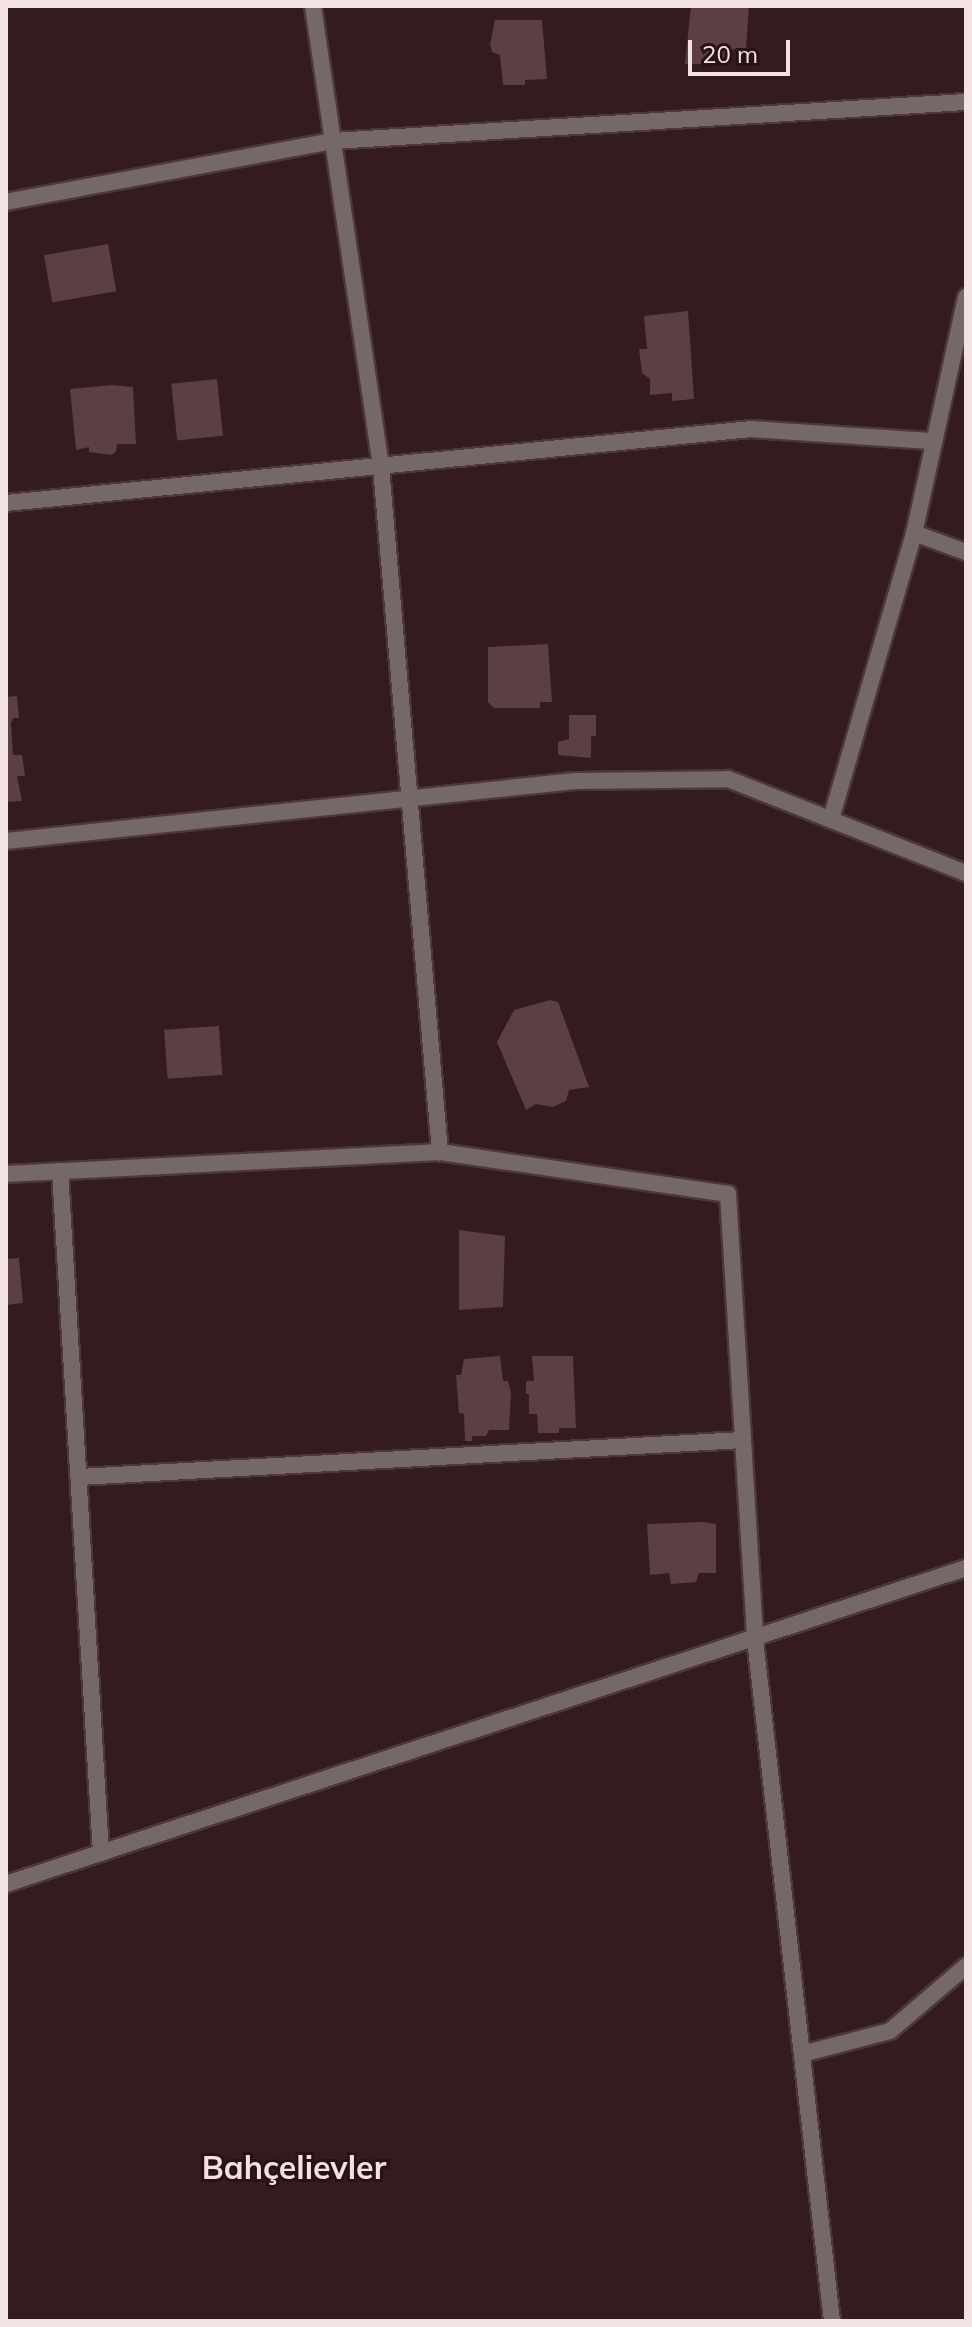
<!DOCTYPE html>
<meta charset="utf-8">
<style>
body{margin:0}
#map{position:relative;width:972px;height:2327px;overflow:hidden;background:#331b1e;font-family:Mulish,sans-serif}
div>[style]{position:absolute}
.building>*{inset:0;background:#5b3f42;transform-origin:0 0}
.roads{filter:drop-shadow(2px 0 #4e373a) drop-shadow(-2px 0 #4e373a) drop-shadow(0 2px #4e373a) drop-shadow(0 -2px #4e373a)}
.street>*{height:16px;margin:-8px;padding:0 8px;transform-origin:8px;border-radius:8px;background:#756868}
span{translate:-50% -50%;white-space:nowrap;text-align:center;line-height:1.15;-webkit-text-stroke:6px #291214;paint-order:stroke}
.district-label{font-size:32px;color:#f3e2e3;font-weight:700}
.frame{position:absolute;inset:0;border:8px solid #f3e2e3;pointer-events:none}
.scale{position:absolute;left:688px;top:40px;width:102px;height:36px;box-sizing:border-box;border:4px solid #f3e2e3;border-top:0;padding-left:10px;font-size:24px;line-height:28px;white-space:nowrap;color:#f3e2e3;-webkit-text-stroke:6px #291214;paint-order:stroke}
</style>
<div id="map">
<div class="building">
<i style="clip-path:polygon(691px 6px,749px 6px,746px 49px,729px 50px,729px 58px,707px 58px,707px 64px,685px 64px)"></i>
<i style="clip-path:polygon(495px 20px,542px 20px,547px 79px,525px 80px,525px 85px,503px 85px,500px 55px,492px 52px,490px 44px)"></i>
<i style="left:108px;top:244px;width:48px;height:65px;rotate:80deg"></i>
<i style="clip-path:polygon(688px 311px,694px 399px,672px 401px,672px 393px,650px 395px,650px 379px,642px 373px,639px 349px,647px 349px,644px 316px)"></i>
<i style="left:217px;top:379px;width:57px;height:46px;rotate:84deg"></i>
<i style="clip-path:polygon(112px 385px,133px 387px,136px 444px,117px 444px,116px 452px,111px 455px,89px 452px,89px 447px,76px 450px,70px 389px)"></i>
<i style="clip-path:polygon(548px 644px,552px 702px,540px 702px,540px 708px,494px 708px,488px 702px,488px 647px)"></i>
<i style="clip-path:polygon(17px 696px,19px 718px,13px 718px,11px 723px,13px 755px,22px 755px,25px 776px,17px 776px,22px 801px,6px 802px,6px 697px)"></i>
<i style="clip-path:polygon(569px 715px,596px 715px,596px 736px,591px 736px,591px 758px,558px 755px,558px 742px,569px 739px)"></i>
<i style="clip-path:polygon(550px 1000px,558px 1002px,589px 1087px,569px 1090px,566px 1101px,553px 1107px,536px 1104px,526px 1110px,497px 1042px,514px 1010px)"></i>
<i style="left:219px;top:1026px;width:49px;height:55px;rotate:86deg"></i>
<i style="clip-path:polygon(459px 1230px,505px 1236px,503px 1307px,459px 1310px)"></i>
<i style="clip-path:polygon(19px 1258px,23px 1303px,6px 1305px,6px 1259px)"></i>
<i style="clip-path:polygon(500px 1356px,503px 1381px,508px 1381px,511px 1393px,509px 1430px,489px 1430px,486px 1436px,472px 1436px,472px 1441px,465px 1441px,464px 1414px,459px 1413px,456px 1375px,461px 1375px,464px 1359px)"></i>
<i style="clip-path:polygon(532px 1356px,573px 1356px,576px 1428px,559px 1428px,559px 1433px,538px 1433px,537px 1414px,529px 1414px,529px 1394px,526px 1394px,526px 1381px,534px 1381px)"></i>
<i style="clip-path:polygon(703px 1522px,716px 1524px,716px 1573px,699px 1573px,696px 1582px,671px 1584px,669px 1573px,650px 1575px,647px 1524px)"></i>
</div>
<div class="roads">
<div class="street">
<i style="left:313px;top:6px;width:466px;rotate:81.6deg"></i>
<i style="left:381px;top:467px;width:688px;rotate:85.08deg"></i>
<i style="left:6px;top:202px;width:333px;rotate:-10.6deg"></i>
<i style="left:333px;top:141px;width:634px;rotate:-3.53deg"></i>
<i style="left:966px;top:297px;width:242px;rotate:102.4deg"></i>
<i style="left:914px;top:533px;width:55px;rotate:20.1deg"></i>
<i style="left:6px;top:503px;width:749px;rotate:-5.67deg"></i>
<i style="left:751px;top:429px;width:183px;rotate:3.8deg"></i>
<i style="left:831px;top:819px;width:298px;rotate:-73.8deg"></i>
<i style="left:6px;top:841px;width:572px;rotate:-6.02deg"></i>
<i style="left:575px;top:781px;width:153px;rotate:-0.7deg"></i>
<i style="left:728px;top:779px;width:256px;rotate:21.6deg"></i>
<i style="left:60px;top:1171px;width:683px;rotate:86.56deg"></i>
<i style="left:6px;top:1174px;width:435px;rotate:-2.9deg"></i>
<i style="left:440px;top:1152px;width:291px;rotate:8.3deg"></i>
<i style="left:728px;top:1194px;width:446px;rotate:86.5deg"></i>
<i style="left:755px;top:1639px;width:686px;rotate:83.56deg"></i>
<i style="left:79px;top:1477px;width:665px;rotate:-3.19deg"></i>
<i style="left:6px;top:1884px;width:1011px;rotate:-18.22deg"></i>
<i style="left:802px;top:2054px;width:91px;rotate:-14.6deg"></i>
<i style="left:890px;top:2031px;width:100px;rotate:-40.5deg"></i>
</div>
</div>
<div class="district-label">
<span style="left:294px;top:2167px">Bahçelievler</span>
</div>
<div class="frame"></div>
<div class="scale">20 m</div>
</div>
